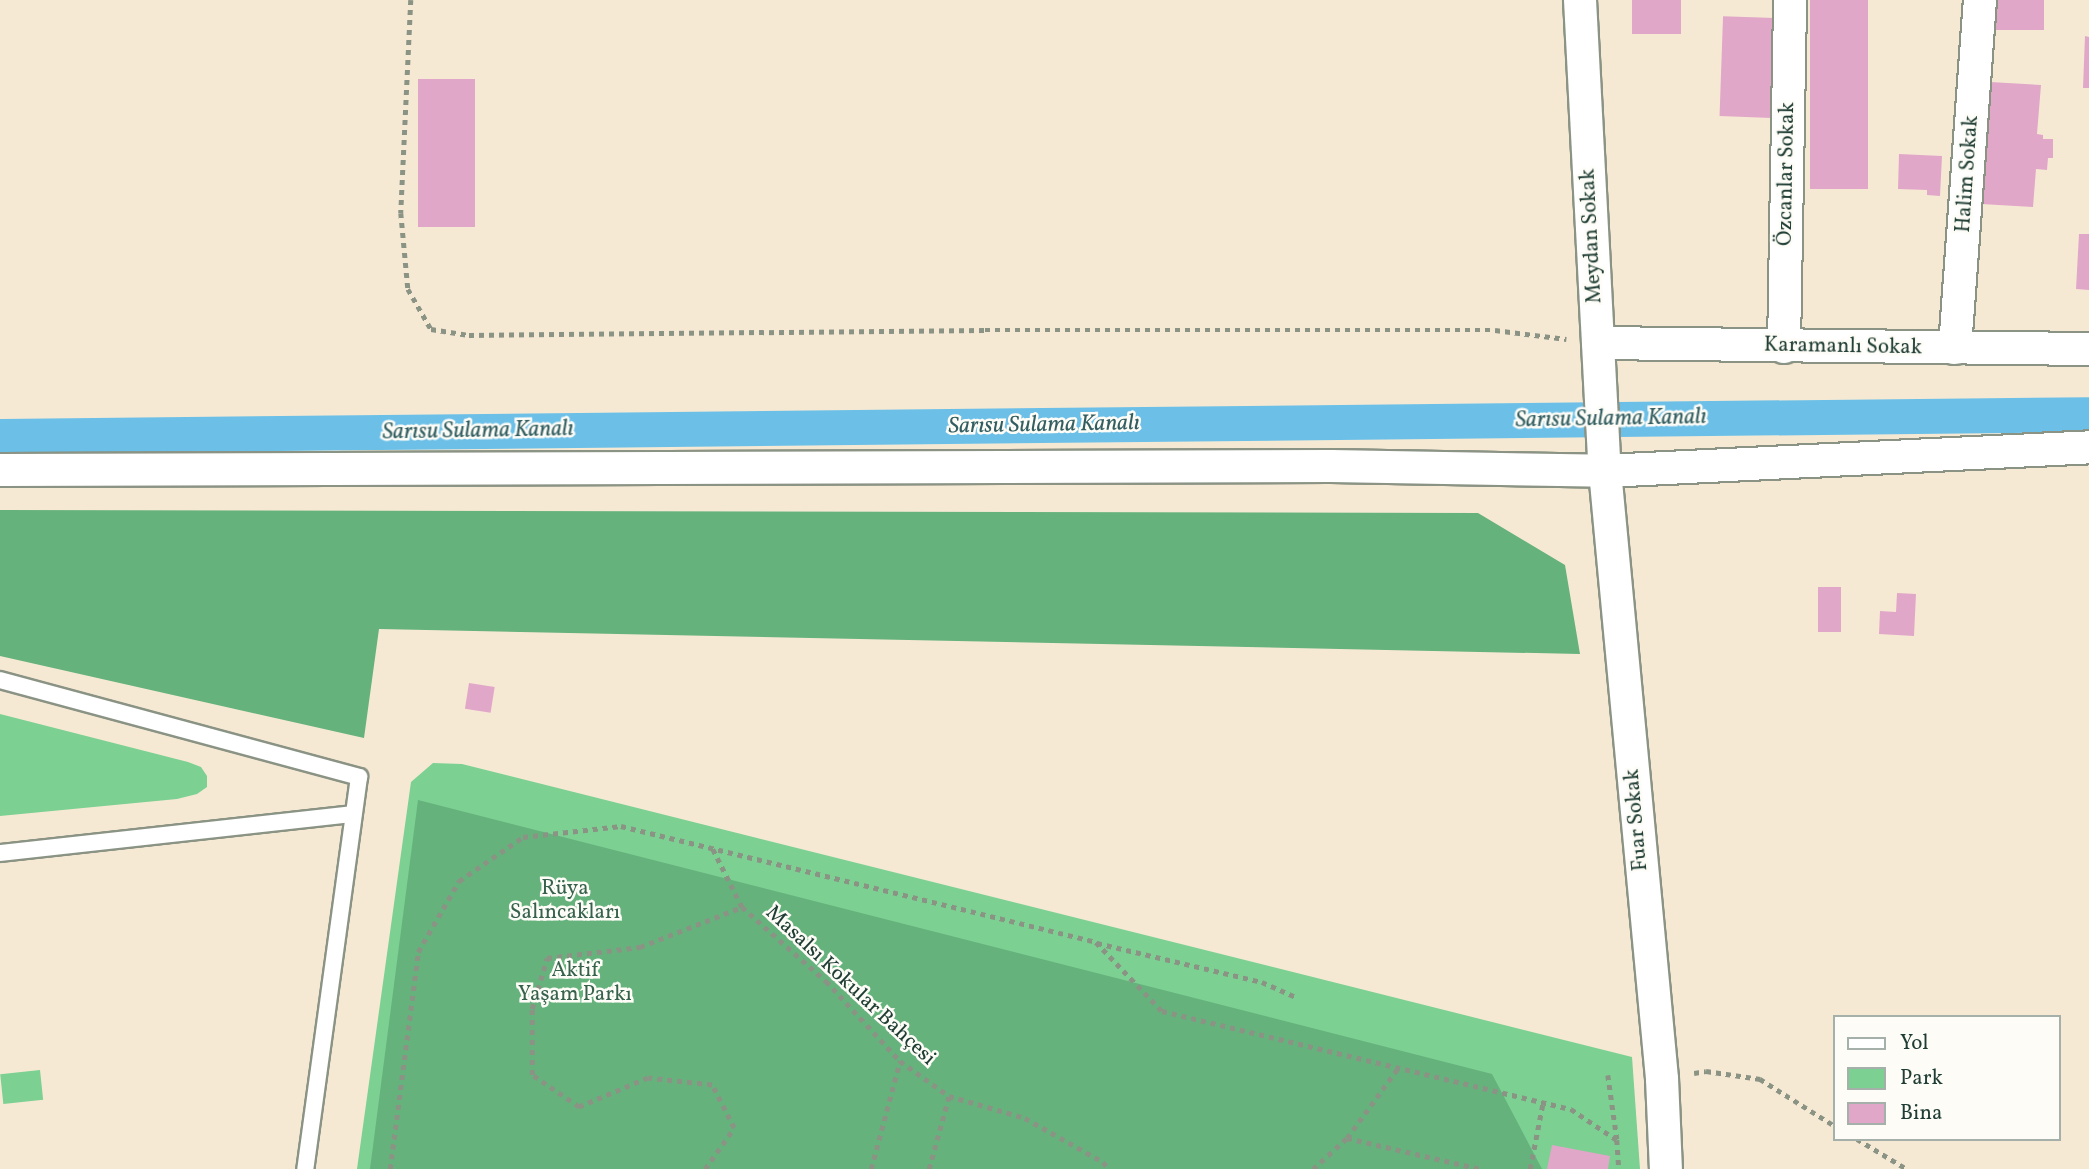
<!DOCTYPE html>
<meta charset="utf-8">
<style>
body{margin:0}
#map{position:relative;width:2089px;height:1169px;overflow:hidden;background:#f6e9d4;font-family:Vollkorn,serif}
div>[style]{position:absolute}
.green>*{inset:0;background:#7cd092;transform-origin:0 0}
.forest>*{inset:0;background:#65b27c}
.canal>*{height:35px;margin:-17.5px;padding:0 17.5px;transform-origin:17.5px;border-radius:17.5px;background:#6cc0e8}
.building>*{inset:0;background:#e1a7c8;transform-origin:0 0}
.path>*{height:4.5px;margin-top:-2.25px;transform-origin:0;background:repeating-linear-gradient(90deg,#8a9384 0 5px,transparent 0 10px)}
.roads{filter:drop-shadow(2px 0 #8a9384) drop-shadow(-2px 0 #8a9384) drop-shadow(0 2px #8a9384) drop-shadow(0 -2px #8a9384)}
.service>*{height:16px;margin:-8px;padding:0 8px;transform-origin:8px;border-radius:8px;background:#fff}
.minor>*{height:32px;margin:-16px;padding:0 16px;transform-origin:16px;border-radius:16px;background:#fff}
span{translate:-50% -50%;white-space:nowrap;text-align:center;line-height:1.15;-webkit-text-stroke:5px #fdfcf7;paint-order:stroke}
.street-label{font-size:21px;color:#1f3d34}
.park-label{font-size:21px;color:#36624c}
.water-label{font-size:23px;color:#325e61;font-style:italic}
.legend{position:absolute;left:1833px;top:1015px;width:228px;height:126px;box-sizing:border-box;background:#fdfcf7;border:2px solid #a4b0a9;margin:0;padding:9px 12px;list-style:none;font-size:21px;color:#1f3d34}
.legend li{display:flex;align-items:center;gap:14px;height:35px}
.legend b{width:35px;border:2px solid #a4b0a9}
</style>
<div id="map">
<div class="green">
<i style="clip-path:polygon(0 714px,188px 762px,201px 767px,207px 776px,207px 787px,197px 794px,177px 799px,0 816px)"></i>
<i style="clip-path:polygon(433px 763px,462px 764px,1632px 1057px,1640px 1169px,357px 1169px,411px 782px)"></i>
<i style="left:40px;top:1070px;width:30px;height:40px;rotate:84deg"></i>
</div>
<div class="forest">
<i style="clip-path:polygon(0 510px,1478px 513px,1565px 565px,1580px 654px,379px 629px,364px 738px,0 656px)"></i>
<i style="clip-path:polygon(418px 800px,1492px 1074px,1542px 1169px,370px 1169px)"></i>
</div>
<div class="canal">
<i style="left:0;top:436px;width:2089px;rotate:-0.6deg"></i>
</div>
<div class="building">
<i style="left:1632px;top:0;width:49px;height:34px"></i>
<i style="left:1810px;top:0;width:58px;height:189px"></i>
<i style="left:1996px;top:0;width:48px;height:30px"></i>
<i style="left:1775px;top:18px;width:100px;height:52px;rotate:92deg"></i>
<i style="clip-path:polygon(2085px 36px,2089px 37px,2089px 88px,2083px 88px)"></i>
<i style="left:418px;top:79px;width:57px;height:148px"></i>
<i style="clip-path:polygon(1990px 82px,2041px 85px,2037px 134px,2043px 135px,2043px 139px,2053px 139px,2053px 158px,2048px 158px,2047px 170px,2036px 169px,2033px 207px,1981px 204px)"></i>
<i style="clip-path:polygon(1899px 154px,1942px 156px,1940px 196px,1927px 195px,1927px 190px,1898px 189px)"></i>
<i style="clip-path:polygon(2079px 234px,2089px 234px,2089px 290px,2076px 289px)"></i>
<i style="left:1818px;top:587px;width:23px;height:45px"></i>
<i style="clip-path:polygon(1897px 593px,1916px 594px,1914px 636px,1879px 634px,1880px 611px,1896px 612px)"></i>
<i style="left:469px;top:683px;width:26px;height:26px;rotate:9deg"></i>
<i style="clip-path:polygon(1552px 1145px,1610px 1156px,1608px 1169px,1547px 1169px)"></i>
</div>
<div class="path">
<i style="left:411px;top:0;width:213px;rotate:92.7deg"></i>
<i style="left:401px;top:213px;width:76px;rotate:84.7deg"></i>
<i style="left:408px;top:289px;width:46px;rotate:60.1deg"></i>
<i style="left:431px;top:329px;width:38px;rotate:9deg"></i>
<i style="left:469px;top:335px;width:516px;rotate:-0.56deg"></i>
<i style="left:985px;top:330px;width:510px"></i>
<i style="left:1495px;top:330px;width:72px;rotate:7.2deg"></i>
<i style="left:713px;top:849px;width:65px;rotate:63.4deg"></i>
<i style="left:742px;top:907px;width:112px;rotate:41.4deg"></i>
<i style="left:826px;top:981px;width:109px;rotate:47.2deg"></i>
<i style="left:900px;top:1061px;width:60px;rotate:35.5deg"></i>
<i style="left:949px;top:1096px;width:79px;rotate:16.1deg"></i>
<i style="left:1025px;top:1118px;width:90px;rotate:29.4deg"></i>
<i style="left:1103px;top:1162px;width:9px;rotate:49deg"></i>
<i style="left:1097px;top:943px;width:170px;rotate:13.3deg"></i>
<i style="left:1262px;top:982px;width:37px;rotate:24deg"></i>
<i style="left:1694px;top:1073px;width:12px;rotate:-9deg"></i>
<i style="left:1706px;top:1071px;width:55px;rotate:8.4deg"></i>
<i style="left:1760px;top:1079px;width:89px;rotate:32.1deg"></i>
<i style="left:1608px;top:1075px;width:65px;rotate:82deg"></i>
<i style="left:1347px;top:1138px;width:137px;rotate:13.1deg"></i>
<i style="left:1857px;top:1139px;width:58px;rotate:31deg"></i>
<i style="left:390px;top:1169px;width:219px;rotate:-82.6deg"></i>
<i style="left:418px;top:952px;width:82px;rotate:-60deg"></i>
<i style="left:459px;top:881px;width:78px;rotate:-34.5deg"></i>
<i style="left:523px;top:837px;width:99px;rotate:-6.4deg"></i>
<i style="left:621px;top:826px;width:489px;rotate:13.7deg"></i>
<i style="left:1096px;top:942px;width:95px;rotate:46.3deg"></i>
<i style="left:1162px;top:1011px;width:421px;rotate:13.5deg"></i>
<i style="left:1571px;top:1109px;width:55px;rotate:34deg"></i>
<i style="left:1617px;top:1140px;width:29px;rotate:86deg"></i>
<i style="left:705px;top:1169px;width:50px;rotate:-54.7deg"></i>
<i style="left:734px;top:1128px;width:48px;rotate:-117.1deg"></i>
<i style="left:712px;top:1085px;width:64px;rotate:-173.8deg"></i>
<i style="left:648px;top:1078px;width:75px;rotate:157.2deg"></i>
<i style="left:579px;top:1107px;width:57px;rotate:-145.8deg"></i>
<i style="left:532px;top:1075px;width:66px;rotate:-90deg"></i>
<i style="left:532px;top:1009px;width:53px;rotate:-73.6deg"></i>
<i style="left:547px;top:958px;width:94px;rotate:-6.7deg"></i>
<i style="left:640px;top:947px;width:110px;rotate:-21.4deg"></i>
<i style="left:871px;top:1169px;width:112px;rotate:-75deg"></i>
<i style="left:929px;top:1169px;width:76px;rotate:-74.7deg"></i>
<i style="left:1313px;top:1169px;width:46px;rotate:-42.4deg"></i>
<i style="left:1347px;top:1138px;width:87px;rotate:-53.9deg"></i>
<i style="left:1530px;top:1169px;width:68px;rotate:-79deg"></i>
</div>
<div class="roads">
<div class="service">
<i style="left:0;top:680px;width:372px;rotate:15.1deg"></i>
<i style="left:359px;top:777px;width:396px;rotate:97.8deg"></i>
<i style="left:0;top:853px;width:355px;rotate:-6.3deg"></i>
</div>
<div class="minor">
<i style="left:1580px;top:0;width:472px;rotate:87deg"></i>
<i style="left:1605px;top:471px;width:611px;rotate:84.64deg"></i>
<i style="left:1662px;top:1079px;width:90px;rotate:87.5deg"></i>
<i style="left:1598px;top:343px;width:491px;rotate:0.7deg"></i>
<i style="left:1784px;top:347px;width:347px;rotate:-89deg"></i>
<i style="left:1955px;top:348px;width:349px;rotate:-85.9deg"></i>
<i style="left:0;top:470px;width:1331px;rotate:-0.17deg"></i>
<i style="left:1331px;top:466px;width:274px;rotate:1deg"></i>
<i style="left:1605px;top:471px;width:485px;rotate:-2.8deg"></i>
</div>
</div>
<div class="street-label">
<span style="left:1787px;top:174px;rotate:-89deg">Özcanlar Sokak</span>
<span style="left:1968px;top:174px;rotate:-86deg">Halim Sokak</span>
<span style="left:1592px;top:236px;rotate:-93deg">Meydan Sokak</span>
<span style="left:1843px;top:347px;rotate:1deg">Karamanlı Sokak</span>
<span style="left:1637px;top:820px;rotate:-95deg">Fuar Sokak</span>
<span style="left:850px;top:986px;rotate:43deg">Masalsı Kokular Bahçesi</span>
</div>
<div class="park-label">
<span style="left:565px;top:901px">Rüya<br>Salıncakları</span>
<span style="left:575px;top:983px">Aktif<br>Yaşam Parkı</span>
</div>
<div class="water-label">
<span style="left:1611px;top:419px;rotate:-1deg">Sarısu Sulama Kanalı</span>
<span style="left:1044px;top:425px;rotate:-1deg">Sarısu Sulama Kanalı</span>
<span style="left:478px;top:431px;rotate:-1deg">Sarısu Sulama Kanalı</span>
</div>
<ul class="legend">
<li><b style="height:9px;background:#fff"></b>Yol</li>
<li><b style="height:19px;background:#7cd092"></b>Park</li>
<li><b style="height:19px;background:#e1a7c8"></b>Bina</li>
</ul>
</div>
